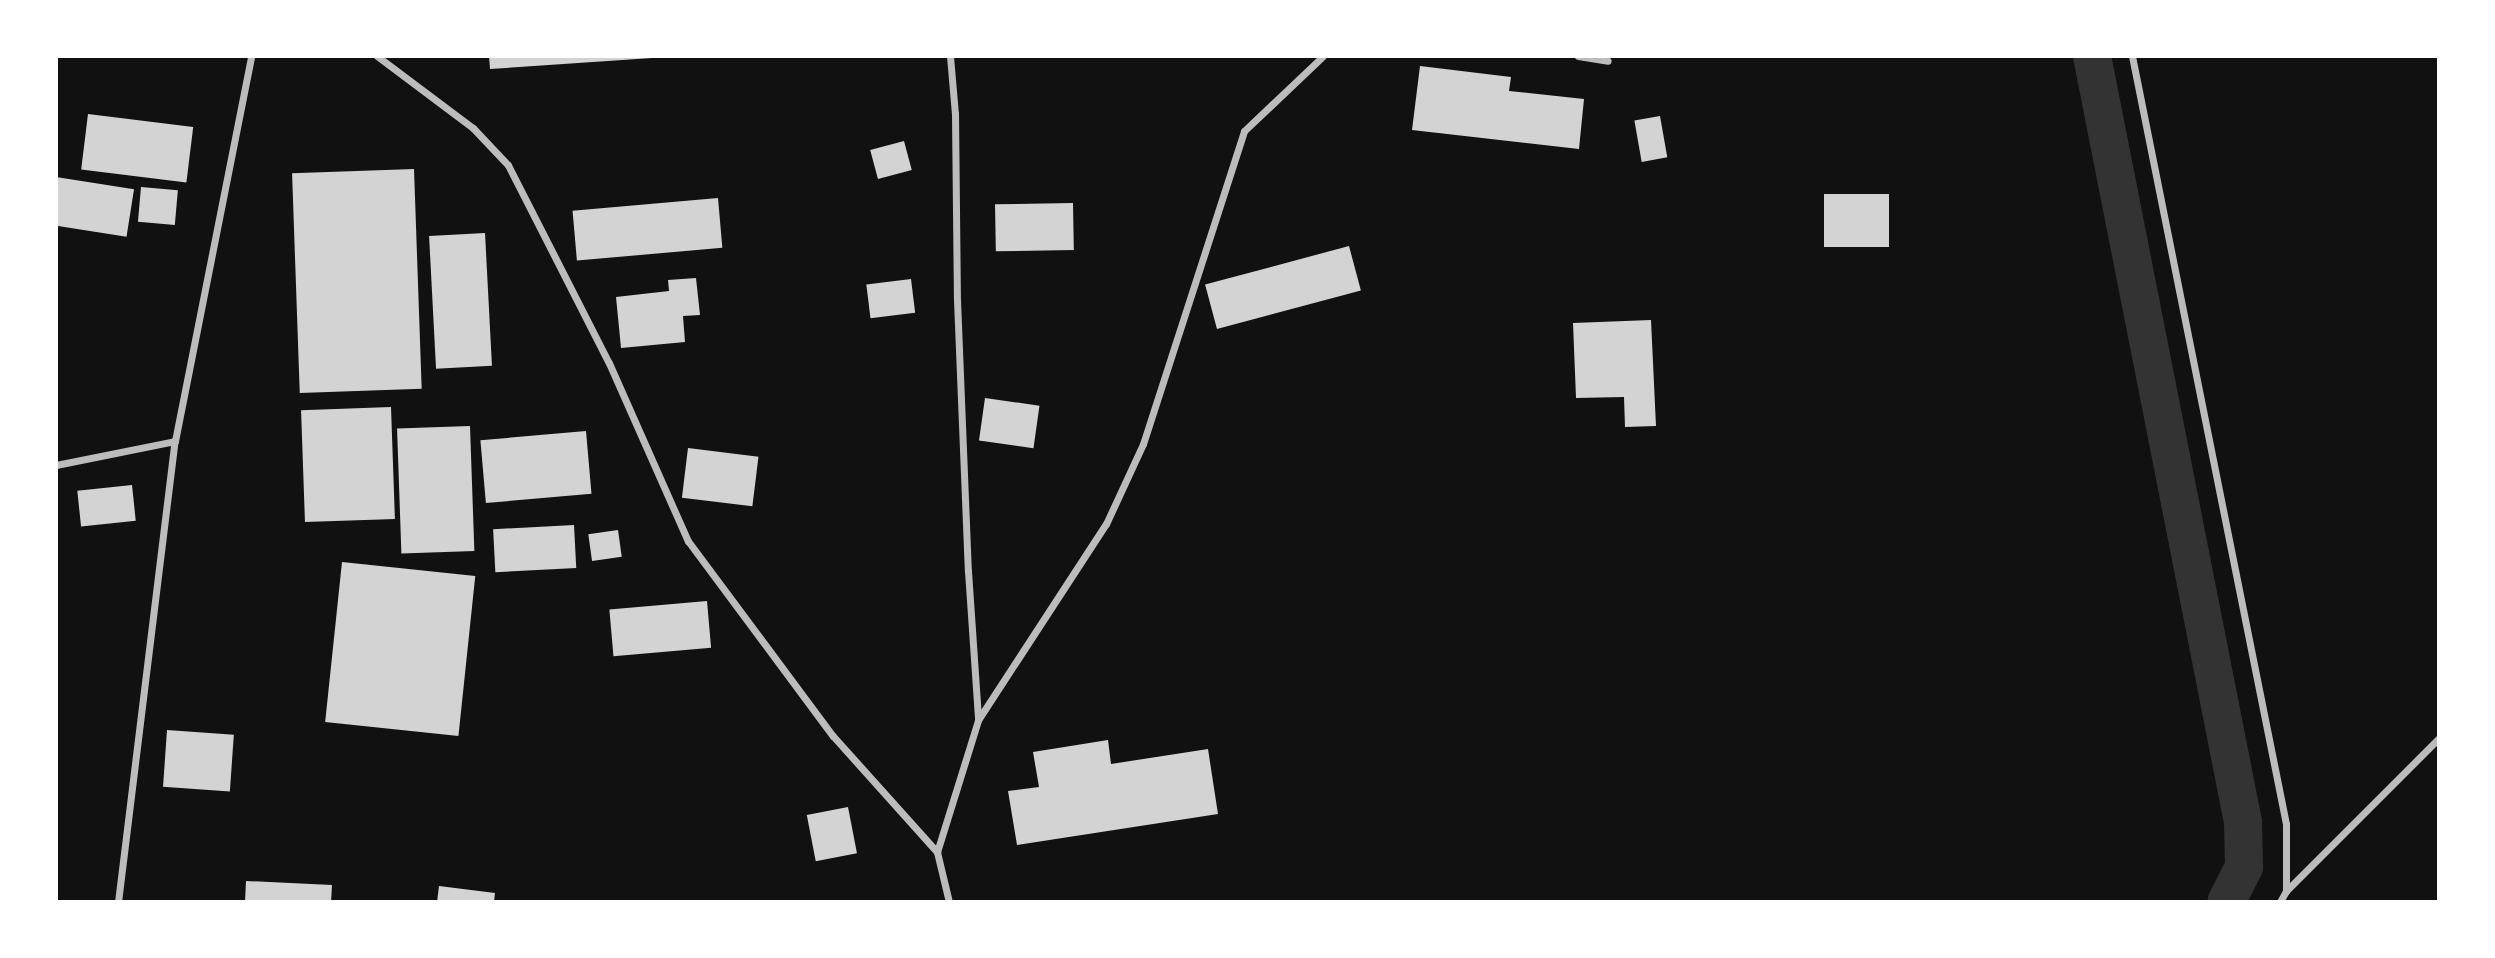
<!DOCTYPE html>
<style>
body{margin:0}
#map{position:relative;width:2495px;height:958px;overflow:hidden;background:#111;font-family:Roboto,sans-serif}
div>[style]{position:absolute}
.canal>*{height:38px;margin:-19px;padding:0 19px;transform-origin:19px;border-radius:19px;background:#333}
.building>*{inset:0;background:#d3d3d3;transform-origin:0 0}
.minor>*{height:7px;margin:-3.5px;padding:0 3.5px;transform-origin:3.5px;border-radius:3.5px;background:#bcbcbc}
span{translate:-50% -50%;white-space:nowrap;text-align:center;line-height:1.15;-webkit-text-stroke:5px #fff;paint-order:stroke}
.frame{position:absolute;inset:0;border:58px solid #fff;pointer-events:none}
</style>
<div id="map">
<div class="canal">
<i style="left:2092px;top:56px;width:781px;rotate:78.85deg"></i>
<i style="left:2243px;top:822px;width:45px;rotate:88.7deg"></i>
<i style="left:2244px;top:867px;width:39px;rotate:117deg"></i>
</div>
<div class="building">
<i style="clip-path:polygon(489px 56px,652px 56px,652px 58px,490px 69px)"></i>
<i style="clip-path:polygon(1420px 66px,1511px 77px,1509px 91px,1584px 99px,1579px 149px,1412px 130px)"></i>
<i style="left:88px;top:114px;width:106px;height:56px;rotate:7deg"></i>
<i style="left:1660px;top:116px;width:42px;height:26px;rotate:80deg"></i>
<i style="left:904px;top:141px;width:30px;height:35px;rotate:75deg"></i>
<i style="left:414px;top:169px;width:220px;height:122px;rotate:88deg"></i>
<i style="left:56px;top:177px;width:79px;height:48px;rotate:9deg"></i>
<i style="left:141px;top:187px;width:37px;height:35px;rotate:5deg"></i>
<i style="left:1824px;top:194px;width:65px;height:53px"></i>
<i style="left:718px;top:198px;width:50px;height:146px;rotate:85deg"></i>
<i style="left:1073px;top:203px;width:47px;height:78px;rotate:89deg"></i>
<i style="left:485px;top:233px;width:133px;height:56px;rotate:87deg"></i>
<i style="left:1349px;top:246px;width:46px;height:149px;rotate:75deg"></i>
<i style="clip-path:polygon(696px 278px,700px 315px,683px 316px,685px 342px,621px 348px,616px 297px,669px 291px,668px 280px)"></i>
<i style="left:911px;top:279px;width:34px;height:45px;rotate:83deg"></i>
<i style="clip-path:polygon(1651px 320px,1656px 426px,1625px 427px,1624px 397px,1576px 398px,1573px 323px)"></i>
<i style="left:985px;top:398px;width:55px;height:43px;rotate:8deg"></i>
<i style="left:391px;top:407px;width:112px;height:90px;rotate:88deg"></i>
<i style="left:470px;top:426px;width:125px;height:73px;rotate:88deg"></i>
<i style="left:586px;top:431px;width:63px;height:106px;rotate:85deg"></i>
<i style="left:688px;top:448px;width:71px;height:50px;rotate:7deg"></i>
<i style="left:132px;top:485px;width:36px;height:55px;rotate:84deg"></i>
<i style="left:574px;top:525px;width:43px;height:81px;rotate:87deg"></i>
<i style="left:618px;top:530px;width:27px;height:30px;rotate:82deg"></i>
<i style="left:342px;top:562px;width:134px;height:161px;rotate:6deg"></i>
<i style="left:707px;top:601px;width:47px;height:98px;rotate:85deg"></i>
<i style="left:167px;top:730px;width:67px;height:57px;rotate:4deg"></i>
<i style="clip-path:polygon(1108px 740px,1111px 764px,1208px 749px,1218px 814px,1017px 845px,1008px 791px,1039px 787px,1033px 752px)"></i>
<i style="left:848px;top:807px;width:47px;height:42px;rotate:79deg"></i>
<i style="clip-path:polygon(246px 881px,332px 885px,331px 902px,245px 902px)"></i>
<i style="clip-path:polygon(439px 886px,495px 893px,494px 902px,437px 902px)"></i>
</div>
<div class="minor">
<i style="left:377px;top:56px;width:120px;rotate:36.9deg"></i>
<i style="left:473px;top:128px;width:51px;rotate:46.6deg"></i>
<i style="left:508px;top:165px;width:222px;rotate:63deg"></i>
<i style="left:609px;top:363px;width:195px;rotate:66.1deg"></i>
<i style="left:688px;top:541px;width:243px;rotate:53.4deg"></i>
<i style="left:833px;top:736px;width:156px;rotate:48.1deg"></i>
<i style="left:937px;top:852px;width:51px;rotate:76.5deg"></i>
<i style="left:950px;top:56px;width:58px;rotate:85.1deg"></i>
<i style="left:955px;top:114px;width:186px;rotate:89.4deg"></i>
<i style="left:957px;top:300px;width:271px;rotate:87.7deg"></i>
<i style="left:968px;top:571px;width:148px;rotate:86.1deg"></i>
<i style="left:1578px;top:56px;width:30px;rotate:9deg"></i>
<i style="left:2132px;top:56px;width:783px;rotate:78.66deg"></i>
<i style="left:2286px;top:824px;width:67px;rotate:90deg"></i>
<i style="left:2286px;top:891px;width:13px;rotate:119deg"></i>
<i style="left:56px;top:465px;width:121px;rotate:-11.4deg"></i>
<i style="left:937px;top:852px;width:138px;rotate:-72.7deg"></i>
<i style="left:978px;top:720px;width:234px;rotate:-56.9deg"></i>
<i style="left:1106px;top:524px;width:88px;rotate:-65.2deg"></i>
<i style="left:1143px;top:444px;width:329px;rotate:-72.1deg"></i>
<i style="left:1244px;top:131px;width:109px;rotate:-43.5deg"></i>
<i style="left:2286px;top:891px;width:216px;rotate:-45deg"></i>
<i style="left:118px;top:902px;width:465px;rotate:-83deg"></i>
<i style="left:175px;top:441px;width:392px;rotate:-78.8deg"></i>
</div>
<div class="frame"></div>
</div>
